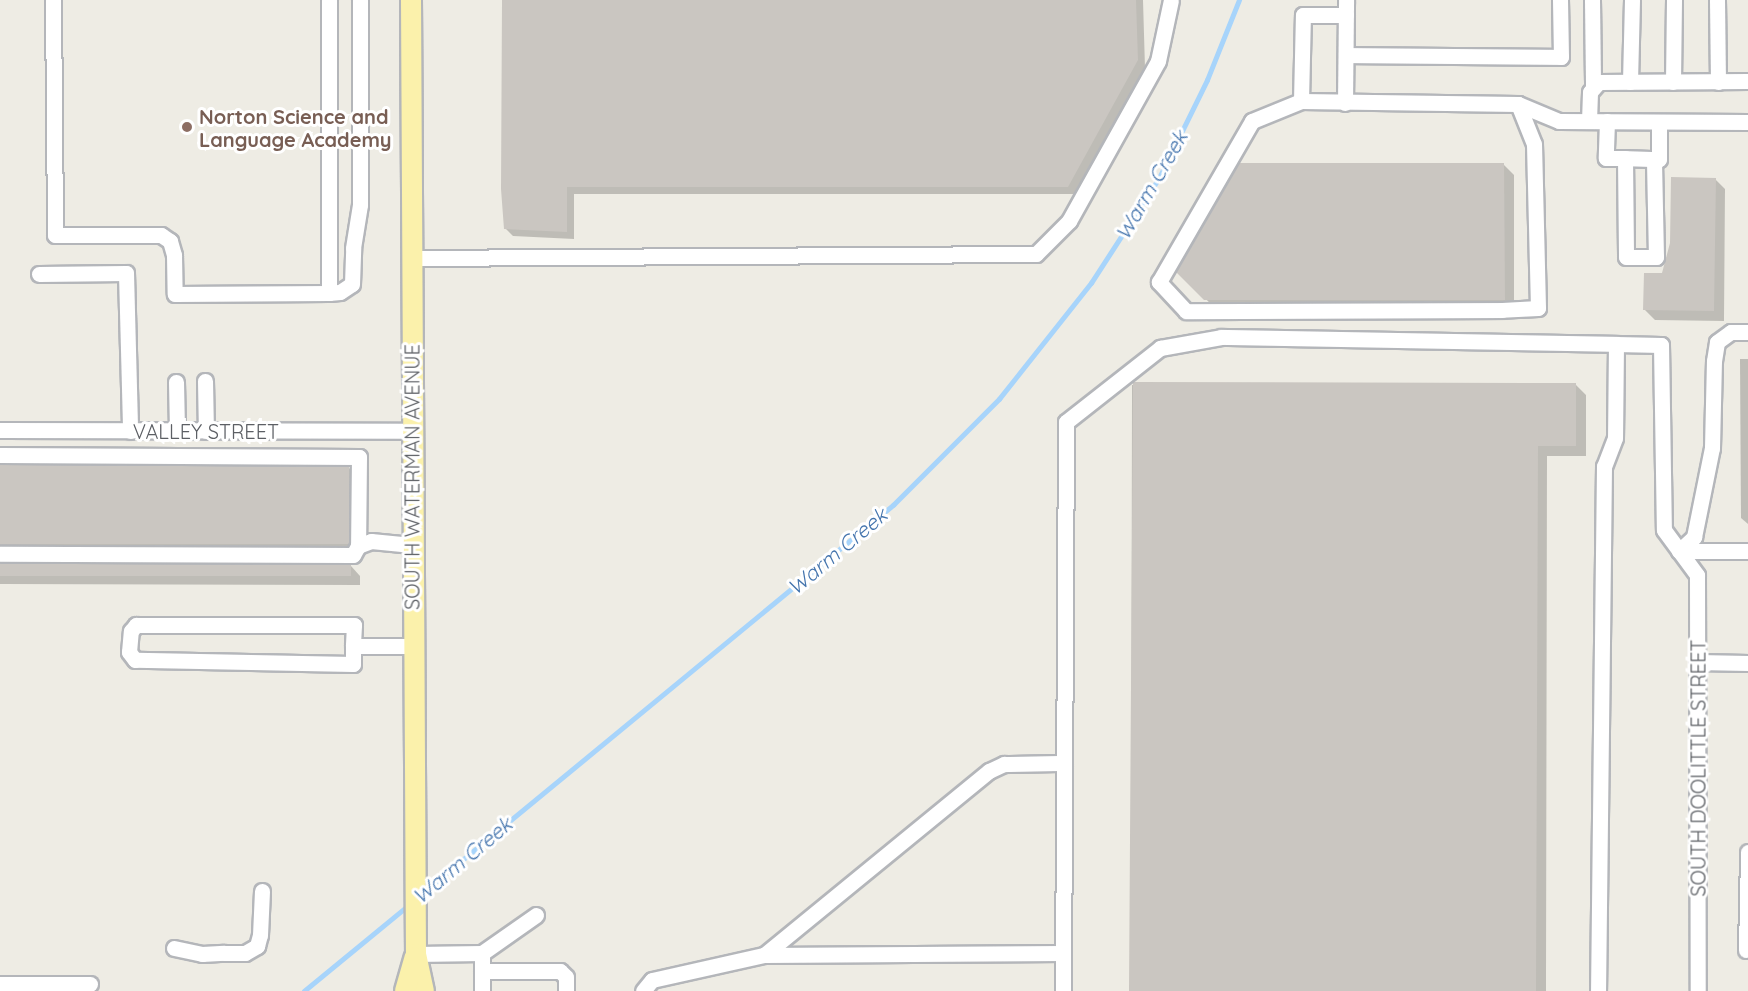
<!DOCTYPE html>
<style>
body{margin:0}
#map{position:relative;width:1748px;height:991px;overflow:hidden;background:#eeece4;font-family:Quicksand,sans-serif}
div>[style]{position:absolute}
.shadow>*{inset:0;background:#0003}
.stream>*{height:4.5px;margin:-2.25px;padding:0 2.25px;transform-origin:2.25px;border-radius:2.25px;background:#a7d4fb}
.building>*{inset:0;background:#cac6c1;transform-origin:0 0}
.roads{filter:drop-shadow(2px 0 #b4b6ba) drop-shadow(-2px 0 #b4b6ba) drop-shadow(0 2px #b4b6ba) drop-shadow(0 -2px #b4b6ba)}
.minor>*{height:15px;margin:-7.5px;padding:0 7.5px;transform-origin:7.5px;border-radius:7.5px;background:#fff}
.major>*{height:20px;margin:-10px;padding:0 10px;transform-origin:10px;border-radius:10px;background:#fbf1ab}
.dots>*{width:16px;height:16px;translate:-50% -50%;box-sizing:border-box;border:3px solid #fff;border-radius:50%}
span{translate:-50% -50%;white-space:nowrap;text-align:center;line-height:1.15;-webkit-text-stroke:6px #fff;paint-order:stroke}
.education-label{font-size:20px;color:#785e54;font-weight:700}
.left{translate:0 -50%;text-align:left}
.street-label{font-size:20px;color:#5c5f64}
.water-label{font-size:21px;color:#4474ad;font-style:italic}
</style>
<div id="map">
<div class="shadow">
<i style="clip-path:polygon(504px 0,1143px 0,1145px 68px,1076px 194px,574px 194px,574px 239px,513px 236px,506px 229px)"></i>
<i style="clip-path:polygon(1504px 165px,1514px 175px,1514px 309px,1216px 309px,1178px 272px)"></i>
<i style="clip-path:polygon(1715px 179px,1725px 189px,1724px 321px,1655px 320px,1645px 310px,1664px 275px,1672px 244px)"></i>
<i style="clip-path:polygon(1740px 359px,1748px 359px,1748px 524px,1741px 518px)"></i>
<i style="clip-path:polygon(1132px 385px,1576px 385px,1586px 395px,1586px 456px,1547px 456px,1546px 991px,1131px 991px)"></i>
<i style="clip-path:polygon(0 466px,349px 468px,358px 478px,356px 554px,0 561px)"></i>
<i style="clip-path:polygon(0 565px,351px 566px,360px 576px,360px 585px,0 584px)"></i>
</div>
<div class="stream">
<i style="left:421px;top:894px;width:612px;rotate:-39.49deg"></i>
<i style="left:893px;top:505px;width:150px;rotate:-45deg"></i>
<i style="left:999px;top:399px;width:148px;rotate:-51.6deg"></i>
<i style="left:1091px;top:283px;width:125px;rotate:-57.1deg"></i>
<i style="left:1159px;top:178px;width:109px;rotate:-63.9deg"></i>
<i style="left:1207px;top:80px;width:86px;rotate:-68.2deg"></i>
<i style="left:304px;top:991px;width:137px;rotate:-39.4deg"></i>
</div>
<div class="building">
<i style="clip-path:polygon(502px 0,1136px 0,1138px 60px,1068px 187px,567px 187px,567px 232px,504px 229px,501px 189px)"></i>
<i style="clip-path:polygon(1239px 163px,1504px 163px,1505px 300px,1204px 300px,1176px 272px)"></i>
<i style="clip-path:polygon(1671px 177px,1716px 178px,1714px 311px,1643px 310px,1644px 273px,1662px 273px,1670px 243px)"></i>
<i style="clip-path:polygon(1133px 382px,1576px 383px,1576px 446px,1538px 446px,1536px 991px,1129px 991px)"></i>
<i style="left:0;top:465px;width:349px;height:79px"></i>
<i style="left:0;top:564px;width:351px;height:12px"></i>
</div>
<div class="roads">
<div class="minor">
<i style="left:53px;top:0;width:235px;rotate:89.5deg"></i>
<i style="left:55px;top:235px;width:106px"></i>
<i style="left:161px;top:235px;width:11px;rotate:34deg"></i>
<i style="left:170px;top:241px;width:15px;rotate:74deg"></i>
<i style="left:174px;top:255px;width:39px;rotate:89deg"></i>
<i style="left:175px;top:294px;width:154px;rotate:-0.4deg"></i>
<i style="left:329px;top:293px;width:11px;rotate:-5deg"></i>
<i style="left:340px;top:292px;width:14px;rotate:-34deg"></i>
<i style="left:352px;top:284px;width:36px;rotate:-88deg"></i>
<i style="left:353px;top:248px;width:44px;rotate:-80.8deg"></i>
<i style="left:360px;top:205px;width:205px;rotate:-90deg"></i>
<i style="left:329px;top:0;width:293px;rotate:90deg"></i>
<i style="left:1592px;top:0;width:87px;rotate:89.3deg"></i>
<i style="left:1717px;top:0;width:82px;rotate:89.3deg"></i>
<i style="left:1347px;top:55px;width:214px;rotate:0.5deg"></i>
<i style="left:1561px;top:57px;width:57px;rotate:-91deg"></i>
<i style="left:1630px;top:82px;width:82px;rotate:-88.6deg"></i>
<i style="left:1673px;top:82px;width:82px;rotate:-89.3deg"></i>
<i style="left:1301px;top:101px;width:86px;rotate:-88.7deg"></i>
<i style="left:1303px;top:15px;width:43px"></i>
<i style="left:1345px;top:103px;width:103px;rotate:-89.4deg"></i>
<i style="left:1518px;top:104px;width:43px;rotate:68.2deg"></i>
<i style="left:1534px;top:144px;width:164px;rotate:88.6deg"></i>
<i style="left:1538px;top:308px;width:36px;rotate:177deg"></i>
<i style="left:1502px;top:310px;width:316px;rotate:179.8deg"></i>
<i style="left:1186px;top:311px;width:40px;rotate:-133deg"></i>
<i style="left:1159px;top:282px;width:186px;rotate:-60deg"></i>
<i style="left:1252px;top:121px;width:53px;rotate:-22.2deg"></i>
<i style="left:1301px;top:101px;width:217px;rotate:0.8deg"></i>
<i style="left:1518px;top:104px;width:44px;rotate:22.5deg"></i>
<i style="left:1559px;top:121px;width:189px;rotate:0.3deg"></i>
<i style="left:1589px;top:121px;width:29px;rotate:-88deg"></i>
<i style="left:1590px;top:92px;width:13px;rotate:-48deg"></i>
<i style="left:1599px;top:82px;width:149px;rotate:-0.4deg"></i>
<i style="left:1607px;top:121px;width:37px;rotate:92deg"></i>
<i style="left:1606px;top:158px;width:15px"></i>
<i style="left:1621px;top:158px;width:38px;rotate:2deg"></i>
<i style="left:1659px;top:159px;width:37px;rotate:-90deg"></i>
<i style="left:1625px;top:158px;width:99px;rotate:89.4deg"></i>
<i style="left:1626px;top:257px;width:30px"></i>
<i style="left:1656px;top:257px;width:98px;rotate:-91.2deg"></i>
<i style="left:412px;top:258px;width:624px;rotate:-0.37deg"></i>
<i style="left:1036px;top:254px;width:47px;rotate:-45deg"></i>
<i style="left:1069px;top:221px;width:183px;rotate:-60.9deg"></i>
<i style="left:1158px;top:61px;width:62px;rotate:-78deg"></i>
<i style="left:39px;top:274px;width:87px;rotate:-0.7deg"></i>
<i style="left:126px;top:273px;width:158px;rotate:88.5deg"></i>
<i style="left:1616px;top:344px;width:45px;rotate:1.3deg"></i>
<i style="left:1661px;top:345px;width:185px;rotate:89.1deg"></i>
<i style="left:1664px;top:530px;width:56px;rotate:53.7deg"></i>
<i style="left:1697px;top:575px;width:416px;rotate:89.9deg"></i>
<i style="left:205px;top:381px;width:50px;rotate:88.9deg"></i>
<i style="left:176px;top:382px;width:49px;rotate:88.8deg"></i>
<i style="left:0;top:430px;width:412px;rotate:0.1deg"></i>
<i style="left:0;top:455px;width:359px;rotate:0.3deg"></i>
<i style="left:359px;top:457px;width:89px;rotate:90.6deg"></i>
<i style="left:358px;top:546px;width:10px;rotate:119deg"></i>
<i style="left:353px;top:555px;width:353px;rotate:-179.8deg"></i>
<i style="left:358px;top:546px;width:14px;rotate:-21deg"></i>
<i style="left:371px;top:541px;width:41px;rotate:5.6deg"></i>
<i style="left:1679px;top:551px;width:21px;rotate:-43deg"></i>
<i style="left:1694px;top:537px;width:91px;rotate:-78.6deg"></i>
<i style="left:1712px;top:448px;width:87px;rotate:-88.7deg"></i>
<i style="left:1714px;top:361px;width:19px;rotate:-81deg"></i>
<i style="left:1717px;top:342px;width:17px;rotate:-36deg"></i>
<i style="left:1731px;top:332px;width:17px"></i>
<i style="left:1679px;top:551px;width:69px"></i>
<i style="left:353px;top:646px;width:18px;rotate:90deg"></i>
<i style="left:353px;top:664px;width:218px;rotate:-178.9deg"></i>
<i style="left:135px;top:660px;width:10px;rotate:-127deg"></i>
<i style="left:129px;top:652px;width:21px;rotate:-85deg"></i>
<i style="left:131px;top:631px;width:8px;rotate:-50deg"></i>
<i style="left:136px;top:625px;width:218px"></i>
<i style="left:354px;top:625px;width:21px;rotate:93deg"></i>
<i style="left:353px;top:646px;width:60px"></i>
<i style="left:1697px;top:662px;width:51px;rotate:1.1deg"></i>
<i style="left:174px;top:948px;width:29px;rotate:12deg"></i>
<i style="left:202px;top:954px;width:22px;rotate:-3deg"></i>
<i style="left:224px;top:953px;width:21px"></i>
<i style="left:245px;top:953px;width:14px;rotate:-30deg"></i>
<i style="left:257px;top:946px;width:11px;rotate:-75deg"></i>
<i style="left:260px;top:935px;width:44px;rotate:-87.4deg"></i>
<i style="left:1746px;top:950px;width:98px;rotate:-88.8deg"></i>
<i style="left:482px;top:953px;width:66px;rotate:-35.1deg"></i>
<i style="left:416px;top:954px;width:66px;rotate:-0.9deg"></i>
<i style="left:482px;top:953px;width:38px;rotate:90deg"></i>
<i style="left:764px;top:955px;width:299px;rotate:-0.4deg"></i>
<i style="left:482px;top:971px;width:78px"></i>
<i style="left:560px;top:971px;width:8px;rotate:45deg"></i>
<i style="left:566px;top:977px;width:14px;rotate:90deg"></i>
<i style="left:0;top:984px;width:90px"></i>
<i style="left:643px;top:991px;width:14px;rotate:-51deg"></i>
<i style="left:652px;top:980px;width:115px;rotate:-12.6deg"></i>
<i style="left:764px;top:955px;width:291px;rotate:-39.3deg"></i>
<i style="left:989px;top:771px;width:17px;rotate:-25deg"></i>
<i style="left:1004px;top:764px;width:60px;rotate:-1deg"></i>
<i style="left:1063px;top:991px;width:569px;rotate:-89.7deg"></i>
<i style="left:1066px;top:422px;width:120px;rotate:-38.2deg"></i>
<i style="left:1160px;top:348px;width:62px;rotate:-10.2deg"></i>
<i style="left:1221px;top:337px;width:395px;rotate:1deg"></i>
<i style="left:1616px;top:344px;width:94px;rotate:90.6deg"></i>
<i style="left:1615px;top:438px;width:30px;rotate:111deg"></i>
<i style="left:1604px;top:466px;width:525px;rotate:90.65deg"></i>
</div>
<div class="major">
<i style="left:411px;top:0;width:954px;rotate:89.7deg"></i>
<i style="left:416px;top:954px;width:38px;rotate:78deg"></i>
<i style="left:405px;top:991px;width:35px;rotate:-74deg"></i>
</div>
</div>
<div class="dots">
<i style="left:187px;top:127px;background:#8d6e63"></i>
</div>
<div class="education-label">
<span class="left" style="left:199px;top:128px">Norton Science and<br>Language Academy</span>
</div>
<div class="street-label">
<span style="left:206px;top:431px">VALLEY STREET</span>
<span style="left:412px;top:477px;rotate:-90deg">SOUTH WATERMAN AVENUE</span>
<span style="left:1698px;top:768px;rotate:-90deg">SOUTH DOOLITTLE STREET</span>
</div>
<div class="water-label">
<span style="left:1151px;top:185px;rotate:-60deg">Warm Creek</span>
<span style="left:837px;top:551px;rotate:-40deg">Warm Creek</span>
<span style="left:462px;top:860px;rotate:-40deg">Warm Creek</span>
</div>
</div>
